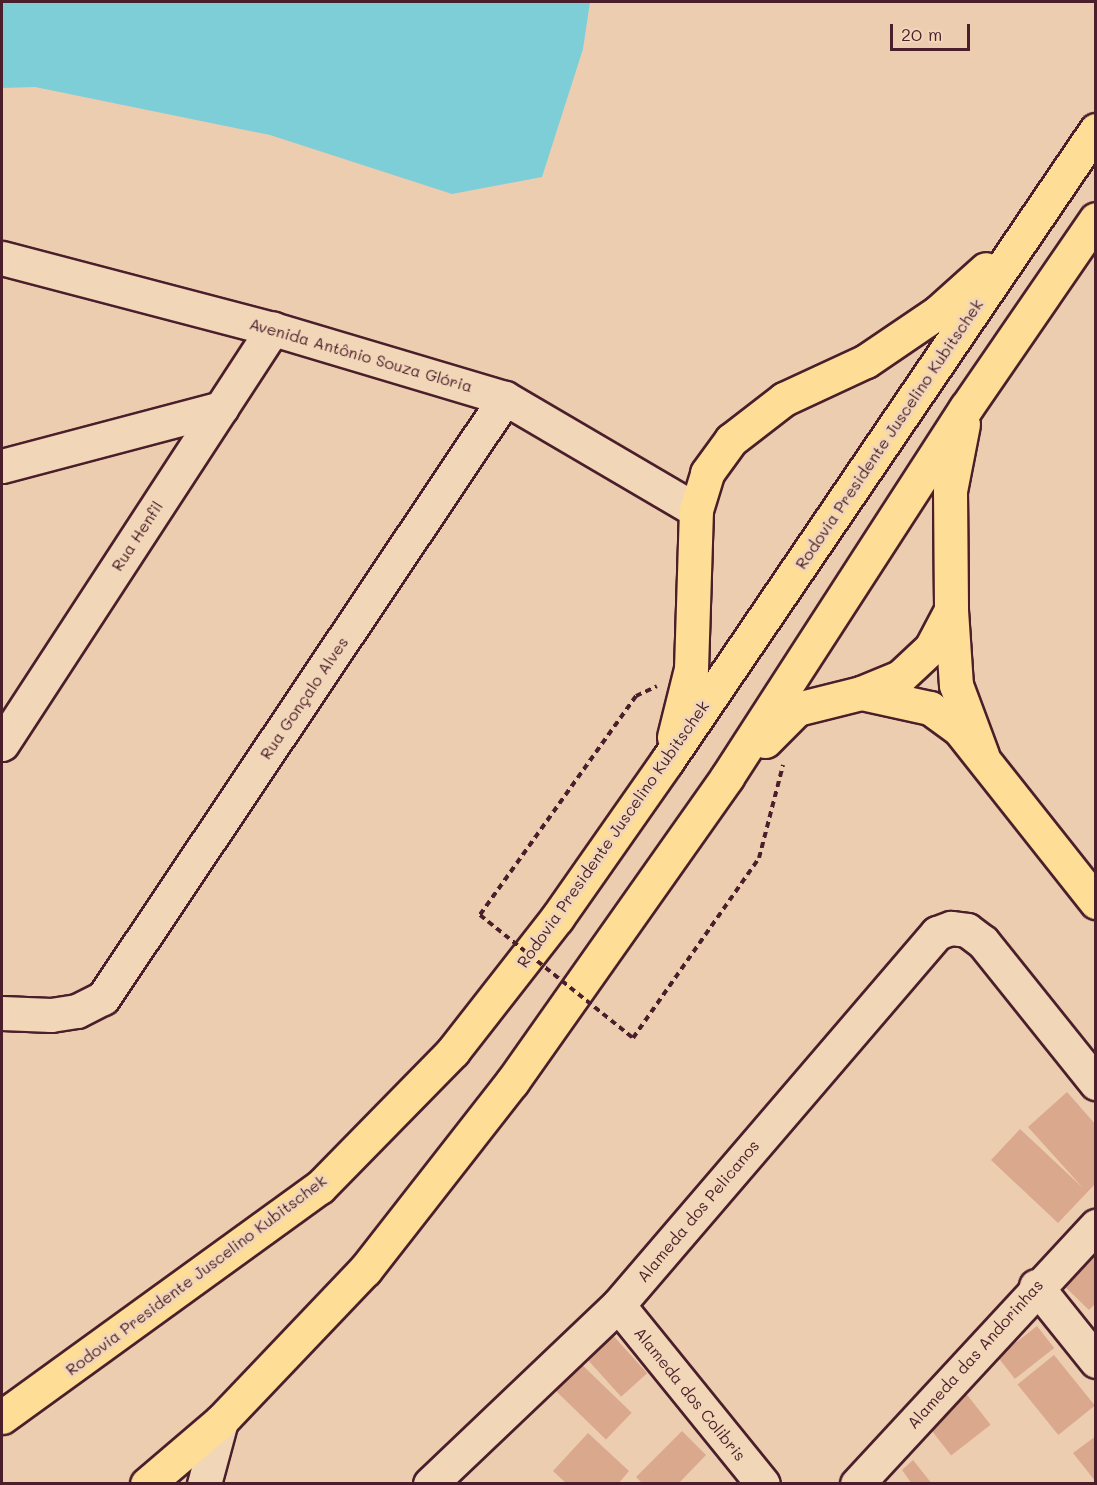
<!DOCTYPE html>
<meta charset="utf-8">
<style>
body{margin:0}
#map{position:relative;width:1097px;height:1485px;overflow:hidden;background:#edcdaf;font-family:Mali,sans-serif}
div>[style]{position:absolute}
.water>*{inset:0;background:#7eced8}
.building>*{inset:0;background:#daa88c;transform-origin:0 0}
.path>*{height:4px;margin-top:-2px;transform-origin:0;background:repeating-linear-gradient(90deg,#4a1f2b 0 6px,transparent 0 10.5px)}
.roads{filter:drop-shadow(2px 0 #4a1f2b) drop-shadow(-2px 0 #4a1f2b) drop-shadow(0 2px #4a1f2b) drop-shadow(0 -2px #4a1f2b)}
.minor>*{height:33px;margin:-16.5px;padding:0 16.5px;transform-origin:16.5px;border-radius:16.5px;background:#f2d6b8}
.highway>*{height:33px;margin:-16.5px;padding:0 16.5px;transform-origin:16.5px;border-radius:16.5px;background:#fedd96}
.path-bridge>*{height:4px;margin-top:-2px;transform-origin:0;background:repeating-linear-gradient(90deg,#4a1f2b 0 6px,transparent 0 10.5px)}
span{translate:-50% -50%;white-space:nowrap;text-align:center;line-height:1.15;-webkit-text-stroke:6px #f2d6b8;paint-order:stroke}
.street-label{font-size:16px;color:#4a1f2b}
.frame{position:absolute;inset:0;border:3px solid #4a1f2b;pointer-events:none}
.scale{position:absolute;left:890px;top:24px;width:80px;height:27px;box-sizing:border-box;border:3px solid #4a1f2b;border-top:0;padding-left:8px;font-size:18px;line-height:21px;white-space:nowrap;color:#4a1f2b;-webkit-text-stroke:4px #f2d6b8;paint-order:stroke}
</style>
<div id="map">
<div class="water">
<i style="clip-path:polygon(2px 2px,590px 2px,583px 49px,542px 177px,452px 194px,270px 135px,35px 87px,2px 88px)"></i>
</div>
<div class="building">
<i style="clip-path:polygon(1067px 1092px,1096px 1125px,1096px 1183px,1058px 1223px,991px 1160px,1020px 1129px,1083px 1188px,1028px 1127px)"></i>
<i style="clip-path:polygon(1096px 1250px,1096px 1303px,1089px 1310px,1057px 1279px)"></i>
<i style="left:1037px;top:1326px;width:28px;height:50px;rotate:52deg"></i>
<i style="left:609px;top:1331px;width:57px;height:35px;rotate:48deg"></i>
<i style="left:1054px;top:1355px;width:65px;height:47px;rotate:51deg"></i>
<i style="left:577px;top:1360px;width:76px;height:37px;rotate:44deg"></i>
<i style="left:961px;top:1387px;width:48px;height:50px;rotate:52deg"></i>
<i style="clip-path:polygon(682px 1431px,706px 1455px,678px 1484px,643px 1484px,636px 1477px)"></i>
<i style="clip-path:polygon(588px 1433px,629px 1471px,618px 1484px,567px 1484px,553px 1471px)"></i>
<i style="clip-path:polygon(1096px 1436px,1096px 1482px,1073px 1453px)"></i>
<i style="clip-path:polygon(913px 1460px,932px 1484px,912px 1484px,902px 1470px)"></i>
</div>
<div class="path">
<i style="left:636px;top:696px;width:23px;rotate:-25deg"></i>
<i style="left:759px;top:858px;width:96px;rotate:-75.5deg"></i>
</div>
<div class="roads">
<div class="minor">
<i style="left:2px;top:258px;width:280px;rotate:14.7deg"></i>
<i style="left:273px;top:329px;width:242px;rotate:16.6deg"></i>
<i style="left:505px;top:398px;width:221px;rotate:30.4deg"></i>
<i style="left:2px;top:466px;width:227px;rotate:-14.8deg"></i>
<i style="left:2px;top:744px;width:496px;rotate:-56.9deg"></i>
<i style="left:2px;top:1013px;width:49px;rotate:2.3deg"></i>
<i style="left:51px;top:1015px;width:26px;rotate:-9deg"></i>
<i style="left:77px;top:1011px;width:29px;rotate:-27deg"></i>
<i style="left:103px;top:998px;width:722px;rotate:-56.18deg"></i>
<i style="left:1036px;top:1286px;width:96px;rotate:51.3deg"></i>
<i style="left:618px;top:1305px;width:230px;rotate:51deg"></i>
<i style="left:204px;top:1484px;width:65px;rotate:-74.9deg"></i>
<i style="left:430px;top:1484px;width:260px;rotate:-43.6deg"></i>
<i style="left:618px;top:1305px;width:490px;rotate:-49.4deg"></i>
<i style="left:937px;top:933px;width:15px;rotate:-20deg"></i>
<i style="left:951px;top:928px;width:16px;rotate:7deg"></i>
<i style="left:967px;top:930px;width:20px;rotate:37deg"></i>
<i style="left:983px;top:942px;width:181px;rotate:51.3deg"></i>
<i style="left:857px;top:1484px;width:352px;rotate:-47.2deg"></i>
</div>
<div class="highway">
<i style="left:963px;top:424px;width:68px;rotate:101deg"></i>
<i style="left:950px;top:491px;width:119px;rotate:89.5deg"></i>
<i style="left:951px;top:610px;width:75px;rotate:86.2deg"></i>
<i style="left:956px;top:685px;width:75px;rotate:69.6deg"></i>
<i style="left:861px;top:693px;width:71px;rotate:12.3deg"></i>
<i style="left:930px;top:708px;width:36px;rotate:36deg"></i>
<i style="left:959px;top:729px;width:221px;rotate:51.6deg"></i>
<i style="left:674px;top:737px;width:70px;rotate:-76deg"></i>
<i style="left:691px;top:669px;width:159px;rotate:-88.2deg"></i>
<i style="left:696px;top:510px;width:39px;rotate:-73deg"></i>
<i style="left:707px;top:473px;width:41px;rotate:-54deg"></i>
<i style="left:731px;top:440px;width:67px;rotate:-37.7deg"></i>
<i style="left:784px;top:399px;width:90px;rotate:-24.9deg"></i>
<i style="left:866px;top:361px;width:87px;rotate:-34.2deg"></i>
<i style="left:938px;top:312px;width:64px;rotate:-41.9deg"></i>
<i style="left:765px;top:741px;width:45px;rotate:-45deg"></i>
<i style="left:797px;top:709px;width:66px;rotate:-14deg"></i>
<i style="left:861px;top:693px;width:42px;rotate:-22.3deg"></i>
<i style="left:900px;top:677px;width:42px;rotate:-43.1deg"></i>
<i style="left:931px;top:648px;width:43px;rotate:-62.2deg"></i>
<i style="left:2px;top:1417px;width:392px;rotate:-35.9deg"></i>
<i style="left:320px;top:1187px;width:190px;rotate:-45.6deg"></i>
<i style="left:453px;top:1051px;width:169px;rotate:-52deg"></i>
<i style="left:557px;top:918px;width:192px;rotate:-55deg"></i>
<i style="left:667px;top:761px;width:763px;rotate:-55.79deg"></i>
<i style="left:147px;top:1484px;width:97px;rotate:-40.4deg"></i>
<i style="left:221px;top:1421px;width:209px;rotate:-46.4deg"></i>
<i style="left:365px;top:1270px;width:239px;rotate:-52deg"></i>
<i style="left:512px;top:1082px;width:373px;rotate:-54.8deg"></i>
<i style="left:727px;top:777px;width:440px;rotate:-57.1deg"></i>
<i style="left:966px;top:408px;width:229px;rotate:-55.5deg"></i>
</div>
</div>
<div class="path-bridge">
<i style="left:636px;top:696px;width:269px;rotate:125.5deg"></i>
<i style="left:480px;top:915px;width:196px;rotate:38.8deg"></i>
<i style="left:633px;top:1038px;width:220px;rotate:-55deg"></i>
</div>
<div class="street-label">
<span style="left:361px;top:355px;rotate:16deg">Avenida Antônio Souza Glória</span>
<span style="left:889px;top:434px;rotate:-56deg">Rodovia Presidente Juscelino Kubitschek</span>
<span style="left:137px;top:536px;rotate:-57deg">Rua Henfil</span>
<span style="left:304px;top:698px;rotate:-56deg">Rua Gonçalo Alves</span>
<span style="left:613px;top:834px;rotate:-55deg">Rodovia Presidente Juscelino Kubitschek</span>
<span style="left:698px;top:1211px;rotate:-50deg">Alameda dos Pelicanos</span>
<span style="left:196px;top:1275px;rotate:-37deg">Rodovia Presidente Juscelino Kubitschek</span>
<span style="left:975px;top:1354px;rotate:-48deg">Alameda das Andorinhas</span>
<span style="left:690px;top:1394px;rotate:51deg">Alameda dos Colibris</span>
</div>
<div class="frame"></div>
<div class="scale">20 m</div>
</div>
